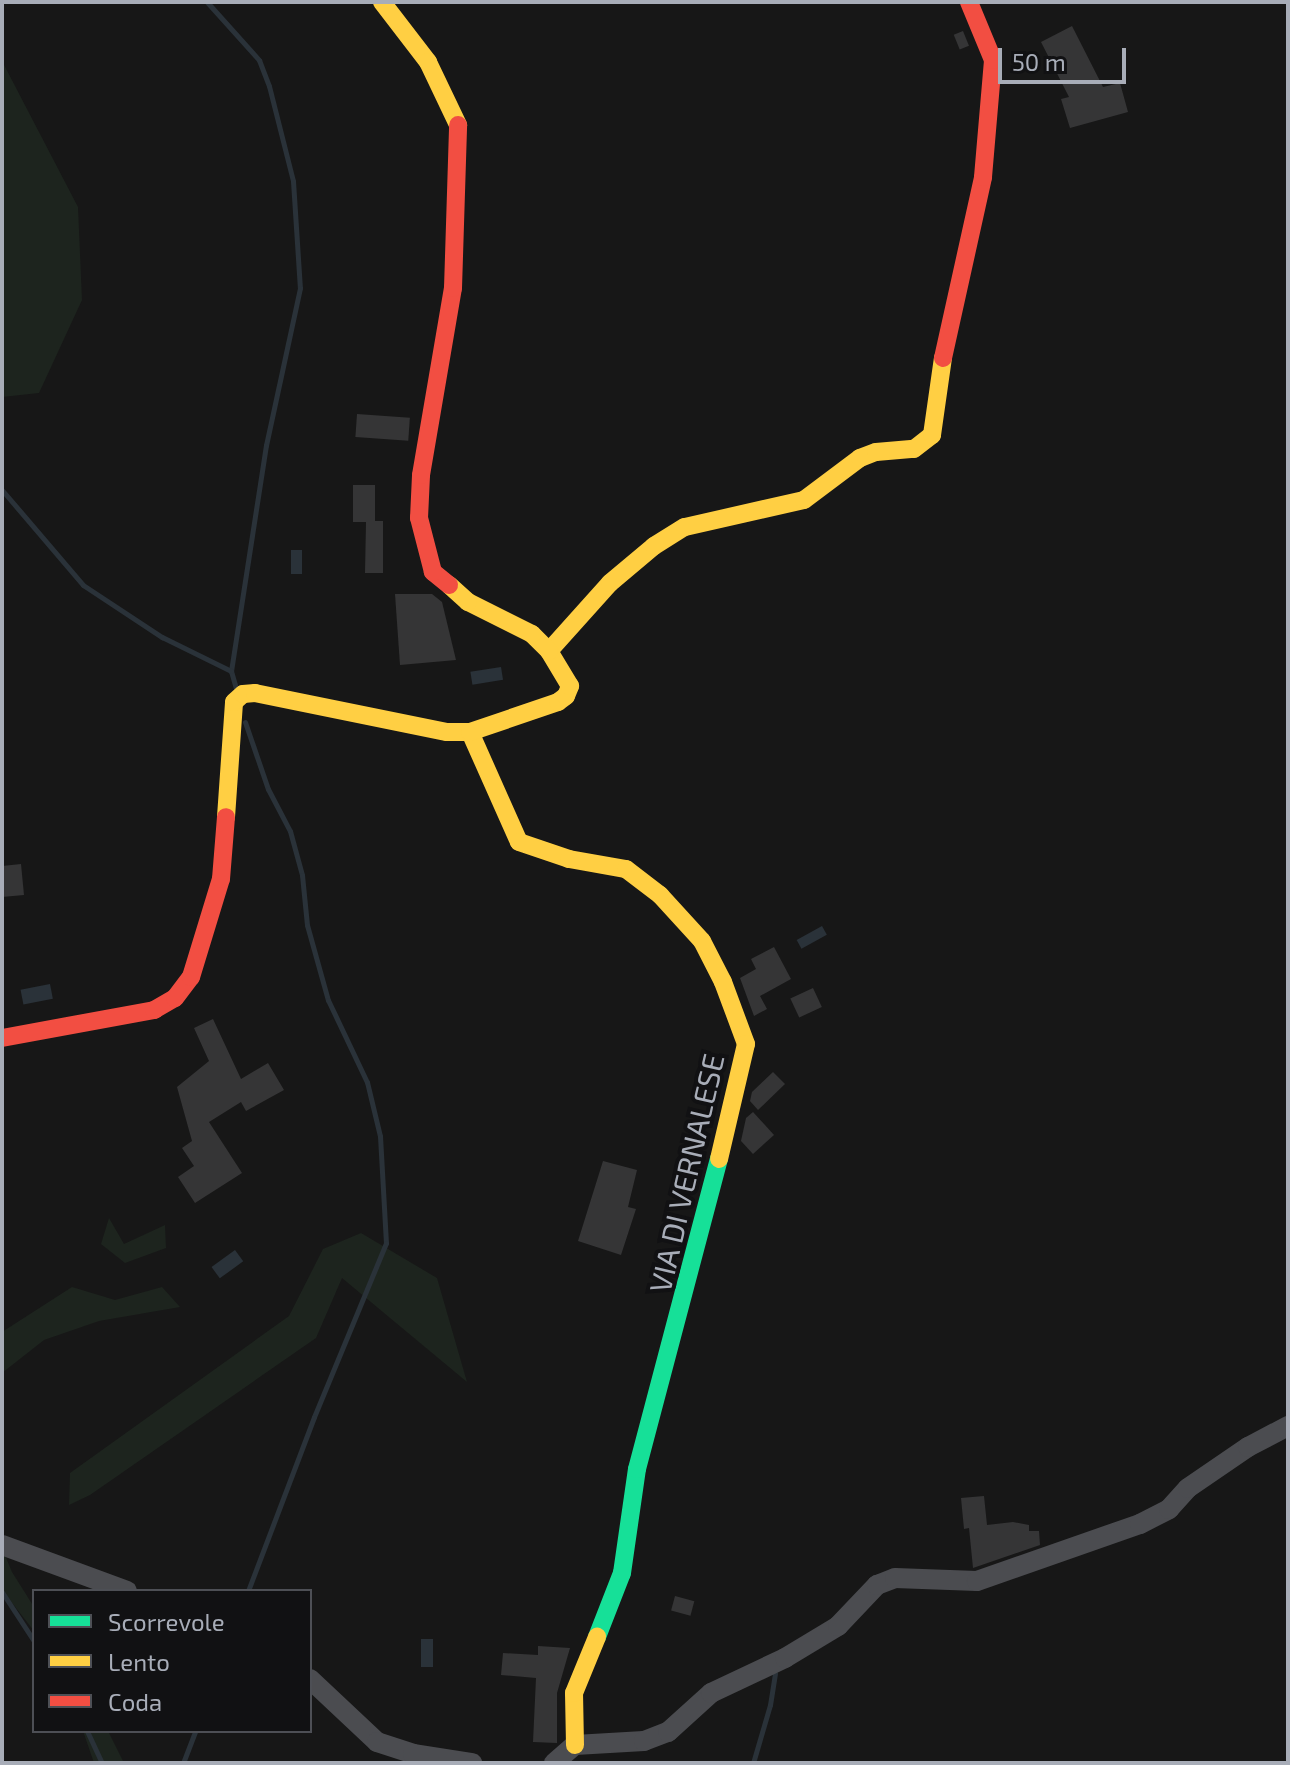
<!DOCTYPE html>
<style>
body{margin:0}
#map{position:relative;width:1290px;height:1765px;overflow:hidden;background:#171717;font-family:"Exo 2",sans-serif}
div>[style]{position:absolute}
.green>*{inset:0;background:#1d241e}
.water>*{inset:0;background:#2a3239;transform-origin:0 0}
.stream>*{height:5px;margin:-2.5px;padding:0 2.5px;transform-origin:2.5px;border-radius:2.5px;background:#2a3239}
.building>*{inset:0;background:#353536;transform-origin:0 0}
.street>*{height:20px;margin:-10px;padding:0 10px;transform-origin:10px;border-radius:10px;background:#4b4c50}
.fast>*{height:18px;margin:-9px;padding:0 9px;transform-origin:9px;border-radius:9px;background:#16e098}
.slow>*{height:18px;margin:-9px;padding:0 9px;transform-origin:9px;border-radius:9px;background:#ffcf43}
.jam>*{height:18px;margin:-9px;padding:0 9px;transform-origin:9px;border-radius:9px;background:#f24e42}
span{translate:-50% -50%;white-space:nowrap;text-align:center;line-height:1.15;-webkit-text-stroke:8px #111113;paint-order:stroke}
.street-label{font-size:30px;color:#a8adb8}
.frame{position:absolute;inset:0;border:4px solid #a8adb8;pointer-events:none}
.legend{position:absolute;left:32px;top:1589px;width:280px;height:144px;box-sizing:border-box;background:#111113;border:2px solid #4d4f55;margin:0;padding:10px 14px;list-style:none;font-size:24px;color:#a8adb8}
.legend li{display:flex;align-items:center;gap:16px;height:40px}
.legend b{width:40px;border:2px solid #4d4f55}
.scale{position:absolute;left:998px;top:48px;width:128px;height:36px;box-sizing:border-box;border:4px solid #a8adb8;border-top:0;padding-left:10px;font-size:24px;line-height:28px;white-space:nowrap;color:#a8adb8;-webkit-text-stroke:6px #111113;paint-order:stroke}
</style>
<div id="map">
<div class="green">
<i style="clip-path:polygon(2px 61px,78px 207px,82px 300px,39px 393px,2px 397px)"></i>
<i style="clip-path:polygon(109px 1218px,124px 1244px,165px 1225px,166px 1248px,125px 1263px,101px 1244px)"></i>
<i style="clip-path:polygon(361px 1233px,437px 1278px,467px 1382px,342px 1278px,316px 1338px,90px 1495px,69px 1505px,70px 1473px,289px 1316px,323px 1249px)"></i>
<i style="clip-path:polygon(72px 1287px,115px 1300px,162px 1287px,180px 1307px,99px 1321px,44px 1340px,2px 1373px,2px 1332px)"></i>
<i style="clip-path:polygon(2px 1548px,12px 1572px,34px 1607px,34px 1631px,2px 1590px)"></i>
<i style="clip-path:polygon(83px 1731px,108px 1731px,124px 1763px,94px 1763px)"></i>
</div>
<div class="water">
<i style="left:291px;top:550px;width:11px;height:24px"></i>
<i style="left:501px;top:667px;width:13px;height:31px;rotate:81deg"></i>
<i style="left:822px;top:926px;width:10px;height:29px;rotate:61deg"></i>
<i style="left:50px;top:984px;width:15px;height:30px;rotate:79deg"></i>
<i style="left:235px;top:1250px;width:14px;height:29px;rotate:54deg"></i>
<i style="left:421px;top:1639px;width:12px;height:28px"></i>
</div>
<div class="stream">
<i style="left:207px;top:2px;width:78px;rotate:48.1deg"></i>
<i style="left:259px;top:60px;width:28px;rotate:69deg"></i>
<i style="left:269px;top:86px;width:98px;rotate:75.8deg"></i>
<i style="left:293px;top:181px;width:107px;rotate:86.3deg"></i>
<i style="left:300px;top:288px;width:161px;rotate:102.2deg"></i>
<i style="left:266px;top:445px;width:229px;rotate:98.8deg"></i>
<i style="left:231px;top:671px;width:19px;rotate:74deg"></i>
<i style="left:2px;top:490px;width:125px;rotate:49.5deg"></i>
<i style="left:83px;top:585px;width:95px;rotate:33.4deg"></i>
<i style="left:162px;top:637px;width:77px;rotate:26.2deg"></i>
<i style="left:245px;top:722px;width:71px;rotate:71.1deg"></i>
<i style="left:268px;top:789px;width:47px;rotate:62.4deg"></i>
<i style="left:290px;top:831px;width:46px;rotate:74.7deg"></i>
<i style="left:302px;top:875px;width:50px;rotate:84.3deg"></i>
<i style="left:307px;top:925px;width:78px;rotate:74.4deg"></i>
<i style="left:328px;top:1000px;width:91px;rotate:64.6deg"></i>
<i style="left:367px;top:1082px;width:56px;rotate:76.5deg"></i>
<i style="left:380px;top:1136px;width:107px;rotate:86.8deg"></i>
<i style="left:386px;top:1243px;width:188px;rotate:112.5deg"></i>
<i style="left:314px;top:1417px;width:186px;rotate:110.8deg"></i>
<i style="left:2px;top:1592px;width:59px;rotate:56.9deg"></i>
<i style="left:87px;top:1731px;width:35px;rotate:65deg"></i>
<i style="left:183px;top:1763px;width:34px;rotate:-69deg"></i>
<i style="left:753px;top:1763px;width:60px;rotate:-73.7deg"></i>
<i style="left:770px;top:1705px;width:32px;rotate:-81deg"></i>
</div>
<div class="building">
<i style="clip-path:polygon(1072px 26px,1103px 87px,1120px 83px,1128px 112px,1070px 128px,1061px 99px,1069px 97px,1041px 42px)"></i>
<i style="left:963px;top:31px;width:16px;height:10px;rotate:68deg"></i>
<i style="left:357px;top:414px;width:53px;height:23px;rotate:4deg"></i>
<i style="clip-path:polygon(353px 485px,375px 485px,375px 521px,383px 521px,383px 573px,365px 573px,366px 522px,353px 522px)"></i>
<i style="clip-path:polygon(395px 594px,432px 594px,442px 602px,456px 660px,400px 665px)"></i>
<i style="clip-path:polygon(21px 864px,24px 895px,2px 897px,2px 866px)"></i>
<i style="clip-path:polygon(774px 947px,791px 979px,760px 996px,767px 1009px,754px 1016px,740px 978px,756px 969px,751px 959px)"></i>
<i style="left:813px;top:988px;width:21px;height:25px;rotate:65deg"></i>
<i style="clip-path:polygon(213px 1019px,241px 1079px,268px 1063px,284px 1090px,246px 1111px,241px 1102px,209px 1122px,242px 1173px,195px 1203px,178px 1177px,194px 1166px,182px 1148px,192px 1141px,177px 1087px,209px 1061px,194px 1028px)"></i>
<i style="clip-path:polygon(773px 1072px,785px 1084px,758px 1110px,750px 1101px,752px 1092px)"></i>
<i style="clip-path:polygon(753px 1112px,774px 1135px,753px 1154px,741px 1141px,746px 1118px)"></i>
<i style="clip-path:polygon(603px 1161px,637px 1170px,628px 1207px,636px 1209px,621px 1255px,578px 1241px)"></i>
<i style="clip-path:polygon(984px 1496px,987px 1525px,1013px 1522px,1029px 1525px,1029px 1531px,1039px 1531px,1040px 1545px,973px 1568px,969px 1528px,964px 1529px,961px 1498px)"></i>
<i style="left:675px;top:1596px;width:20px;height:15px;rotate:15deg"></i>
<i style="clip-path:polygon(538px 1646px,570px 1648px,557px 1693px,557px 1743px,533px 1742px,536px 1678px,501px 1675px,503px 1653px,538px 1655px)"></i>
</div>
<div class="street">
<i style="left:2px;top:1545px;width:133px;rotate:20.2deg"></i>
<i style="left:310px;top:1679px;width:92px;rotate:43.2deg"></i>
<i style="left:377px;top:1742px;width:38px;rotate:18deg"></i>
<i style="left:413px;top:1754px;width:60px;rotate:8.7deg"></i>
<i style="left:554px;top:1763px;width:28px;rotate:-41deg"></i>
<i style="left:575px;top:1745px;width:69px;rotate:-3.3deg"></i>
<i style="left:644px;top:1741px;width:26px;rotate:-21deg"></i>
<i style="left:668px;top:1732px;width:58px;rotate:-42.2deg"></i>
<i style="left:711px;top:1693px;width:82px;rotate:-25.3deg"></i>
<i style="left:785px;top:1658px;width:62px;rotate:-31.1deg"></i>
<i style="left:838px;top:1626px;width:57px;rotate:-46.4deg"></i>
<i style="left:877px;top:1585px;width:19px;rotate:-21deg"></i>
<i style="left:895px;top:1578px;width:82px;rotate:2.1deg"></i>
<i style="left:977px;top:1581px;width:173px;rotate:-19.3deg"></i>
<i style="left:1140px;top:1524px;width:33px;rotate:-27deg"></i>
<i style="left:1169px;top:1509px;width:28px;rotate:-48deg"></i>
<i style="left:1188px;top:1488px;width:73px;rotate:-34.3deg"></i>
<i style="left:1248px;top:1447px;width:45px;rotate:-27.7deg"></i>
</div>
<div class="fast">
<i style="left:597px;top:1637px;width:69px;rotate:-68.7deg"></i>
<i style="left:622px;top:1573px;width:105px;rotate:-81.8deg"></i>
<i style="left:637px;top:1469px;width:321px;rotate:-75.2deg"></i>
</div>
<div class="slow">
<i style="left:382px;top:2px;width:76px;rotate:52.5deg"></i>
<i style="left:428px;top:62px;width:70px;rotate:64.5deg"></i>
<i style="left:549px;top:651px;width:91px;rotate:-48.1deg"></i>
<i style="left:610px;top:583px;width:57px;rotate:-40.1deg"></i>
<i style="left:654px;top:546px;width:36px;rotate:-32deg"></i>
<i style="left:685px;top:527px;width:122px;rotate:-12.8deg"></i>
<i style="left:804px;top:500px;width:70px;rotate:-36.9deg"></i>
<i style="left:860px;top:458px;width:17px;rotate:-21deg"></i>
<i style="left:876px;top:452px;width:38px;rotate:-5deg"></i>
<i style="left:914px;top:449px;width:23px;rotate:-38deg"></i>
<i style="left:932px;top:435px;width:78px;rotate:-81.9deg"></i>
<i style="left:470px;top:732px;width:120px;rotate:66deg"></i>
<i style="left:519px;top:842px;width:53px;rotate:18.8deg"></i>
<i style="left:569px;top:859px;width:58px;rotate:10deg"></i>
<i style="left:626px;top:869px;width:43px;rotate:37.4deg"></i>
<i style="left:660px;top:895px;width:62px;rotate:47.6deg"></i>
<i style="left:702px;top:941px;width:46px;rotate:62.9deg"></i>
<i style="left:723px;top:982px;width:66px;rotate:69.6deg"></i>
<i style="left:746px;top:1044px;width:118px;rotate:103.2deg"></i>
<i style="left:226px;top:817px;width:115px;rotate:-86deg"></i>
<i style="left:234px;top:702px;width:12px;rotate:-42deg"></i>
<i style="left:243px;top:694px;width:12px;rotate:-5deg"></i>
<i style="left:255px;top:693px;width:196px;rotate:11.5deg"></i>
<i style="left:447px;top:732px;width:23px"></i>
<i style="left:470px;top:732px;width:93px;rotate:-18.8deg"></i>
<i style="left:558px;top:702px;width:10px;rotate:-37deg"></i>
<i style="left:566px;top:696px;width:11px;rotate:-68deg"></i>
<i style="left:570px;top:686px;width:41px;rotate:-121deg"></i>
<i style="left:549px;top:651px;width:24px;rotate:-135deg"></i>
<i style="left:532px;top:634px;width:72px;rotate:-153.4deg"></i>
<i style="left:468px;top:602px;width:25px;rotate:-138deg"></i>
<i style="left:575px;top:1745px;width:52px;rotate:-91.1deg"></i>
<i style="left:574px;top:1693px;width:61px;rotate:-67.7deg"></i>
</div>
<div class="jam">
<i style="left:943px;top:358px;width:185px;rotate:-77.5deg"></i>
<i style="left:983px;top:177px;width:117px;rotate:-85.1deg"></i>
<i style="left:993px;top:60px;width:63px;rotate:-112.5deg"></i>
<i style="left:449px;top:585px;width:21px;rotate:-141deg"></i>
<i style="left:433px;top:572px;width:56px;rotate:-104.5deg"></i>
<i style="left:419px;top:518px;width:43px;rotate:-87.3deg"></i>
<i style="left:421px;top:475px;width:190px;rotate:-80.3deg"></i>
<i style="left:453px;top:288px;width:163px;rotate:-88.2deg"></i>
<i style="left:2px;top:1038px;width:155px;rotate:-10.4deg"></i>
<i style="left:154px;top:1010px;width:24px;rotate:-30deg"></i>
<i style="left:175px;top:998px;width:26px;rotate:-53deg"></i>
<i style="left:191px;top:977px;width:102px;rotate:-73deg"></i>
<i style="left:221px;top:879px;width:62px;rotate:-85.4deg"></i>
</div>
<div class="street-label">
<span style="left:686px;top:1173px;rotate:-77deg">VIA DI VERNALESE</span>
</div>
<div class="frame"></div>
<ul class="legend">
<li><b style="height:10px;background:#16e098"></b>Scorrevole</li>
<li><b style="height:10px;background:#ffcf43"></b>Lento</li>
<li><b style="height:10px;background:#f24e42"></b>Coda</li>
</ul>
<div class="scale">50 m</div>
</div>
